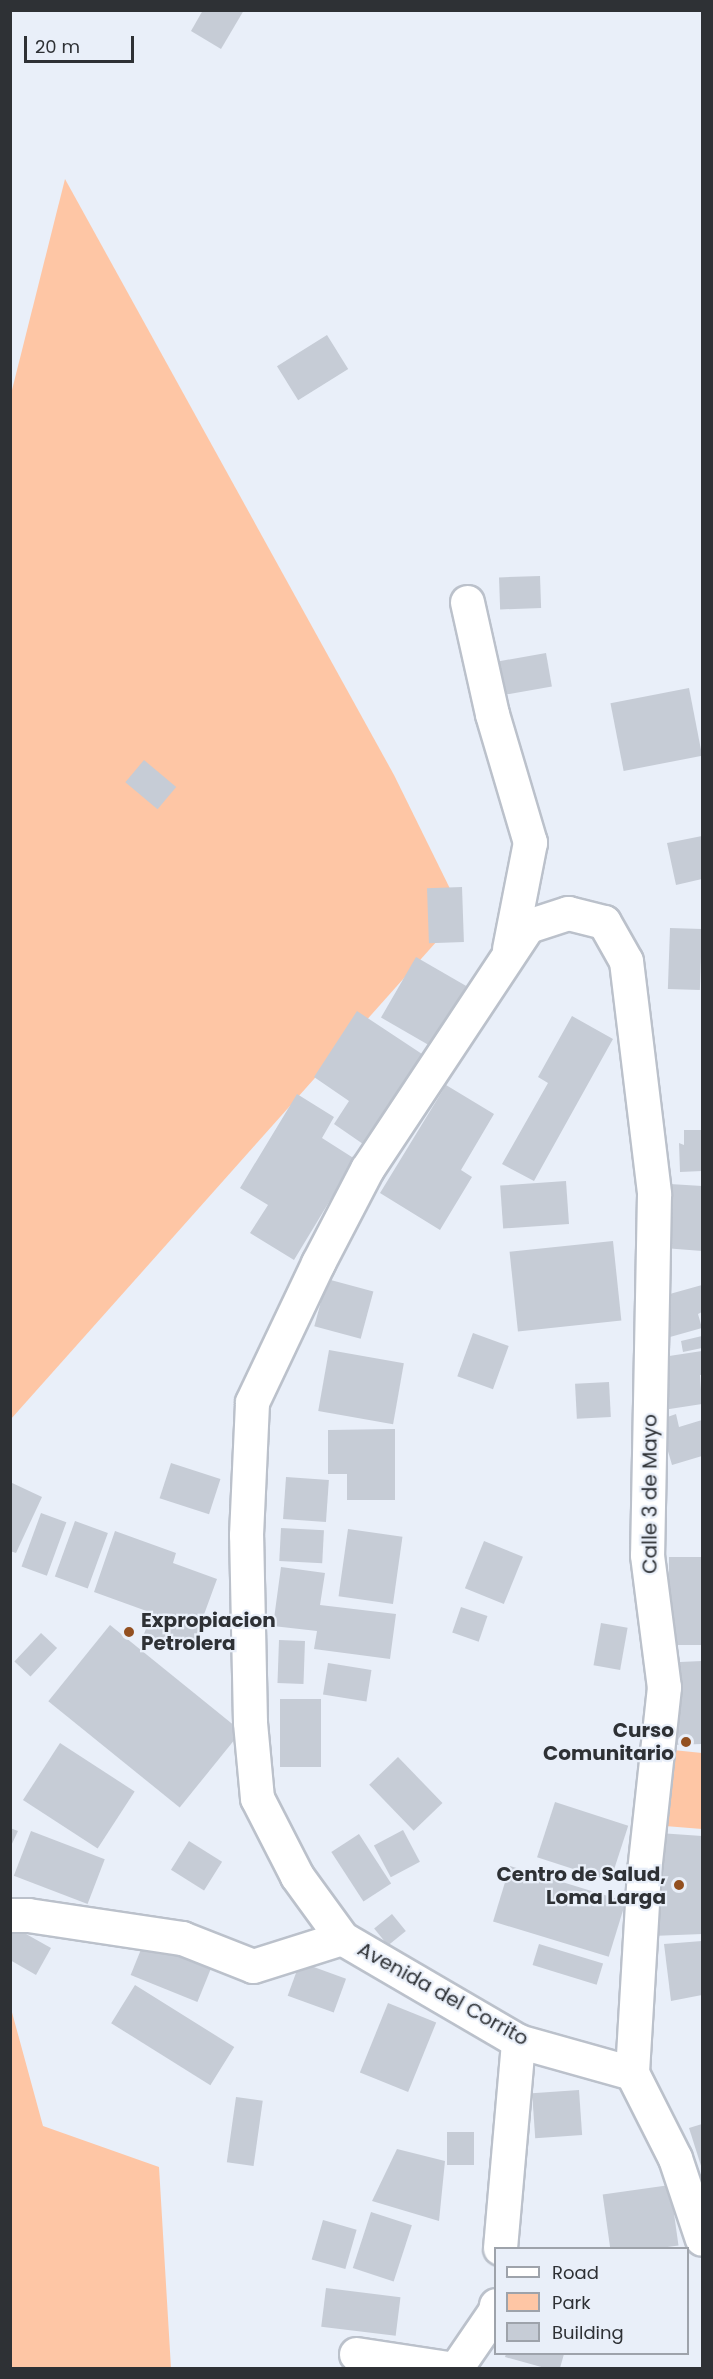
<!DOCTYPE html>
<style>
body{margin:0}
#map{position:relative;width:713px;height:2379px;overflow:hidden;background:#e9eff9;font-family:Poppins,sans-serif}
div>[style]{position:absolute}
.green>*{inset:0;background:#fec6a5}
.building>*{inset:0;background:#c6ccd6;transform-origin:0 0}
.roads{filter:drop-shadow(2px 0 #bbc1cb) drop-shadow(-2px 0 #bbc1cb) drop-shadow(0 2px #bbc1cb) drop-shadow(0 -2px #bbc1cb)}
.minor>*{height:33px;margin:-16.5px;padding:0 16.5px;transform-origin:16.5px;border-radius:16.5px;background:#fff}
.dots>*{width:16px;height:16px;translate:-50% -50%;box-sizing:border-box;border:3px solid #e9eff9;border-radius:50%}
span{translate:-50% -50%;white-space:nowrap;text-align:center;line-height:1.15;-webkit-text-stroke:4.5px #e9eff9;paint-order:stroke}
.street-label{font-size:20px;color:#2e3135}
.poi-label{font-size:20px;color:#2e3135;font-weight:700}
.left{translate:0 -50%;text-align:left}
.right{translate:-100% -50%;text-align:right}
.frame{position:absolute;inset:0;border:12px solid #2e3135;pointer-events:none}
.legend{position:absolute;left:494px;top:2247px;width:195px;height:108px;box-sizing:border-box;background:#e9eff9;border:2px solid #9ea3ab;margin:0;padding:8px 10px;list-style:none;font-size:18px;color:#2e3135}
.legend li{display:flex;align-items:center;gap:12px;height:30px}
.legend b{width:30px;border:2px solid #9ea3ab}
.scale{position:absolute;left:24px;top:36px;width:110px;height:27px;box-sizing:border-box;border:3px solid #2e3135;border-top:0;padding-left:8px;font-size:18px;line-height:21px;white-space:nowrap;color:#2e3135;-webkit-text-stroke:4px #e9eff9;paint-order:stroke}
</style>
<div id="map">
<div class="green">
<i style="clip-path:polygon(65px 179px,394px 775px,462px 913px,11px 1419px,11px 394px)"></i>
<i style="clip-path:polygon(673px 1750px,702px 1753px,702px 1829px,665px 1826px)"></i>
<i style="clip-path:polygon(10px 2005px,43px 2126px,159px 2167px,171px 2368px,11px 2368px)"></i>
</div>
<div class="building">
<i style="clip-path:polygon(203px 10px,244px 10px,221px 49px,191px 31px)"></i>
<i style="left:327px;top:335px;width:40px;height:59px;rotate:58deg"></i>
<i style="left:540px;top:576px;width:32px;height:41px;rotate:88deg"></i>
<i style="left:546px;top:653px;width:34px;height:53px;rotate:80deg"></i>
<i style="left:689px;top:688px;width:69px;height:80px;rotate:79deg"></i>
<i style="left:144px;top:760px;width:42px;height:29px;rotate:40deg"></i>
<i style="clip-path:polygon(702px 836px,702px 879px,676px 885px,667px 843px)"></i>
<i style="left:462px;top:887px;width:55px;height:35px;rotate:88deg"></i>
<i style="left:670px;top:928px;width:32px;height:61px;rotate:2deg"></i>
<i style="left:416px;top:957px;width:58px;height:70px;rotate:30deg"></i>
<i style="clip-path:polygon(357px 1011px,422px 1054px,363px 1144px,334px 1124px,349px 1101px,314px 1077px)"></i>
<i style="clip-path:polygon(572px 1016px,613px 1039px,534px 1181px,502px 1164px,548px 1083px,538px 1077px)"></i>
<i style="clip-path:polygon(446px 1085px,494px 1114px,461px 1170px,472px 1177px,440px 1230px,380px 1193px)"></i>
<i style="clip-path:polygon(297px 1094px,334px 1117px,322px 1138px,355px 1159px,294px 1260px,250px 1233px,268px 1205px,240px 1188px)"></i>
<i style="clip-path:polygon(684px 1130px,702px 1130px,702px 1171px,680px 1172px,679px 1143px,684px 1145px)"></i>
<i style="left:566px;top:1181px;width:43px;height:66px;rotate:86deg"></i>
<i style="clip-path:polygon(670px 1184px,702px 1186px,702px 1251px,664px 1248px)"></i>
<i style="left:613px;top:1241px;width:80px;height:104px;rotate:84deg"></i>
<i style="left:327px;top:1279px;width:48px;height:49px;rotate:15deg"></i>
<i style="clip-path:polygon(702px 1285px,702px 1312px,698px 1314px,702px 1328px,670px 1337px,659px 1297px)"></i>
<i style="left:473px;top:1333px;width:38px;height:46px;rotate:20deg"></i>
<i style="clip-path:polygon(702px 1336px,702px 1348px,683px 1352px,681px 1341px)"></i>
<i style="left:329px;top:1350px;width:76px;height:62px;rotate:10deg"></i>
<i style="clip-path:polygon(702px 1351px,702px 1375px,700px 1375px,702px 1404px,663px 1410px,656px 1358px)"></i>
<i style="left:609px;top:1382px;width:35px;height:34px;rotate:87deg"></i>
<i style="clip-path:polygon(676px 1414px,679px 1427px,702px 1420px,702px 1456px,672px 1465px,659px 1420px)"></i>
<i style="clip-path:polygon(395px 1429px,395px 1500px,347px 1500px,347px 1474px,328px 1474px,328px 1430px)"></i>
<i style="left:171px;top:1463px;width:52px;height:37px;rotate:18deg"></i>
<i style="left:286px;top:1477px;width:43px;height:42px;rotate:4deg"></i>
<i style="clip-path:polygon(10px 1482px,42px 1497px,16px 1553px,10px 1551px)"></i>
<i style="left:41px;top:1513px;width:27px;height:57px;rotate:20deg"></i>
<i style="left:75px;top:1521px;width:35px;height:59px;rotate:20deg"></i>
<i style="left:281px;top:1528px;width:43px;height:33px;rotate:3deg"></i>
<i style="left:348px;top:1529px;width:55px;height:68px;rotate:8deg"></i>
<i style="clip-path:polygon(115px 1531px,176px 1553px,173px 1563px,217px 1579px,191px 1650px,144px 1634px,152px 1613px,94px 1592px)"></i>
<i style="left:484px;top:1541px;width:42px;height:51px;rotate:22deg"></i>
<i style="left:669px;top:1557px;width:33px;height:88px"></i>
<i style="clip-path:polygon(281px 1567px,325px 1573px,320px 1605px,396px 1614px,390px 1659px,314px 1649px,317px 1631px,273px 1626px)"></i>
<i style="left:461px;top:1607px;width:28px;height:27px;rotate:19deg"></i>
<i style="left:601px;top:1623px;width:27px;height:43px;rotate:10deg"></i>
<i style="left:110px;top:1625px;width:169px;height:98px;rotate:39deg"></i>
<i style="left:41px;top:1633px;width:22px;height:39px;rotate:43deg"></i>
<i style="left:279px;top:1640px;width:26px;height:43px;rotate:2deg"></i>
<i style="clip-path:polygon(702px 1661px,702px 1744px,672px 1745px,680px 1662px)"></i>
<i style="left:328px;top:1663px;width:44px;height:32px;rotate:9deg"></i>
<i style="left:280px;top:1699px;width:41px;height:68px"></i>
<i style="left:60px;top:1743px;width:89px;height:68px;rotate:33deg"></i>
<i style="left:398px;top:1757px;width:64px;height:40px;rotate:46deg"></i>
<i style="left:555px;top:1802px;width:77px;height:58px;rotate:18deg"></i>
<i style="clip-path:polygon(10px 1828px,18px 1831px,10px 1848px)"></i>
<i style="left:403px;top:1830px;width:36px;height:33px;rotate:62deg"></i>
<i style="left:31px;top:1831px;width:79px;height:48px;rotate:21deg"></i>
<i style="clip-path:polygon(659px 1833px,702px 1836px,702px 1934px,652px 1936px)"></i>
<i style="left:359px;top:1834px;width:59px;height:33px;rotate:57deg"></i>
<i style="left:189px;top:1841px;width:39px;height:34px;rotate:32deg"></i>
<i style="left:510px;top:1866px;width:121px;height:58px;rotate:17deg"></i>
<i style="left:392px;top:1914px;width:22px;height:23px;rotate:51deg"></i>
<i style="clip-path:polygon(10px 1925px,51px 1948px,36px 1975px,10px 1960px)"></i>
<i style="left:146px;top:1937px;width:72px;height:41px;rotate:22deg"></i>
<i style="clip-path:polygon(702px 1941px,702px 1995px,671px 2001px,664px 1944px)"></i>
<i style="left:539px;top:1944px;width:67px;height:22px;rotate:17deg"></i>
<i style="left:300px;top:1962px;width:49px;height:36px;rotate:20deg"></i>
<i style="left:135px;top:1985px;width:117px;height:45px;rotate:32deg"></i>
<i style="left:388px;top:2003px;width:52px;height:75px;rotate:22deg"></i>
<i style="left:579px;top:2090px;width:45px;height:47px;rotate:86deg"></i>
<i style="left:236px;top:2097px;width:27px;height:66px;rotate:8deg"></i>
<i style="clip-path:polygon(702px 2124px,702px 2169px,689px 2128px)"></i>
<i style="left:447px;top:2132px;width:27px;height:33px"></i>
<i style="clip-path:polygon(397px 2149px,445px 2161px,439px 2221px,372px 2201px)"></i>
<i style="left:670px;top:2185px;width:61px;height:68px;rotate:82deg"></i>
<i style="left:371px;top:2212px;width:43px;height:59px;rotate:18deg"></i>
<i style="left:323px;top:2220px;width:35px;height:41px;rotate:16deg"></i>
<i style="left:326px;top:2288px;width:75px;height:39px;rotate:7deg"></i>
<i style="clip-path:polygon(506px 2354px,564px 2354px,560px 2368px,545px 2368px,505px 2357px)"></i>
</div>
<div class="roads">
<div class="minor">
<i style="left:467px;top:602px;width:115px;rotate:77.4deg"></i>
<i style="left:492px;top:714px;width:134px;rotate:73.5deg"></i>
<i style="left:530px;top:842px;width:109px;rotate:101.1deg"></i>
<i style="left:10px;top:1915px;width:18px"></i>
<i style="left:28px;top:1915px;width:156px;rotate:8.5deg"></i>
<i style="left:182px;top:1938px;width:76px;rotate:21.5deg"></i>
<i style="left:253px;top:1966px;width:93px;rotate:-17.5deg"></i>
<i style="left:342px;top:1938px;width:204px;rotate:30.3deg"></i>
<i style="left:518px;top:2041px;width:118px;rotate:15.7deg"></i>
<i style="left:342px;top:1938px;width:77px;rotate:-126deg"></i>
<i style="left:297px;top:1876px;width:88px;rotate:-117.1deg"></i>
<i style="left:257px;top:1798px;width:76px;rotate:-95.3deg"></i>
<i style="left:250px;top:1722px;width:187px;rotate:-91.2deg"></i>
<i style="left:246px;top:1535px;width:133px;rotate:-87.4deg"></i>
<i style="left:252px;top:1402px;width:154px;rotate:-64.6deg"></i>
<i style="left:318px;top:1263px;width:106px;rotate:-62.5deg"></i>
<i style="left:367px;top:1169px;width:291px;rotate:-56.5deg"></i>
<i style="left:528px;top:926px;width:42px;rotate:-18deg"></i>
<i style="left:568px;top:913px;width:37px;rotate:14deg"></i>
<i style="left:604px;top:922px;width:45px;rotate:60.6deg"></i>
<i style="left:626px;top:961px;width:235px;rotate:83.1deg"></i>
<i style="left:654px;top:1194px;width:361px;rotate:91.1deg"></i>
<i style="left:647px;top:1555px;width:133px;rotate:82.7deg"></i>
<i style="left:664px;top:1687px;width:184px;rotate:96.2deg"></i>
<i style="left:644px;top:1870px;width:203px;rotate:93.4deg"></i>
<i style="left:632px;top:2073px;width:95px;rotate:63.2deg"></i>
<i style="left:675px;top:2158px;width:85px;rotate:71.6deg"></i>
<i style="left:500px;top:2248px;width:208px;rotate:-85deg"></i>
<i style="left:356px;top:2354px;width:93px;rotate:8.7deg"></i>
<i style="left:456px;top:2368px;width:69px;rotate:-55.6deg"></i>
<i style="left:495px;top:2311px;width:6px;rotate:-81deg"></i>
</div>
</div>
<div class="dots">
<i style="left:129px;top:1632px;background:#935020"></i>
<i style="left:686px;top:1742px;background:#935020"></i>
<i style="left:679px;top:1885px;background:#935020"></i>
</div>
<div class="street-label">
<span style="left:650px;top:1494px;rotate:-90deg">Calle 3 de Mayo</span>
<span style="left:443px;top:1994px;rotate:29deg">Avenida del Corrito</span>
</div>
<div class="poi-label">
<span class="left" style="left:141px;top:1632px">Expropiacion<br>Petrolera</span>
<span class="right" style="left:674px;top:1742px">Curso<br>Comunitario</span>
<span class="right" style="left:666px;top:1886px">Centro de Salud,<br>Loma Larga</span>
</div>
<div class="frame"></div>
<ul class="legend">
<li><b style="height:8px;background:#fff"></b>Road</li>
<li><b style="height:16px;background:#fec6a5"></b>Park</li>
<li><b style="height:16px;background:#c6ccd6"></b>Building</li>
</ul>
<div class="scale">20 m</div>
</div>
